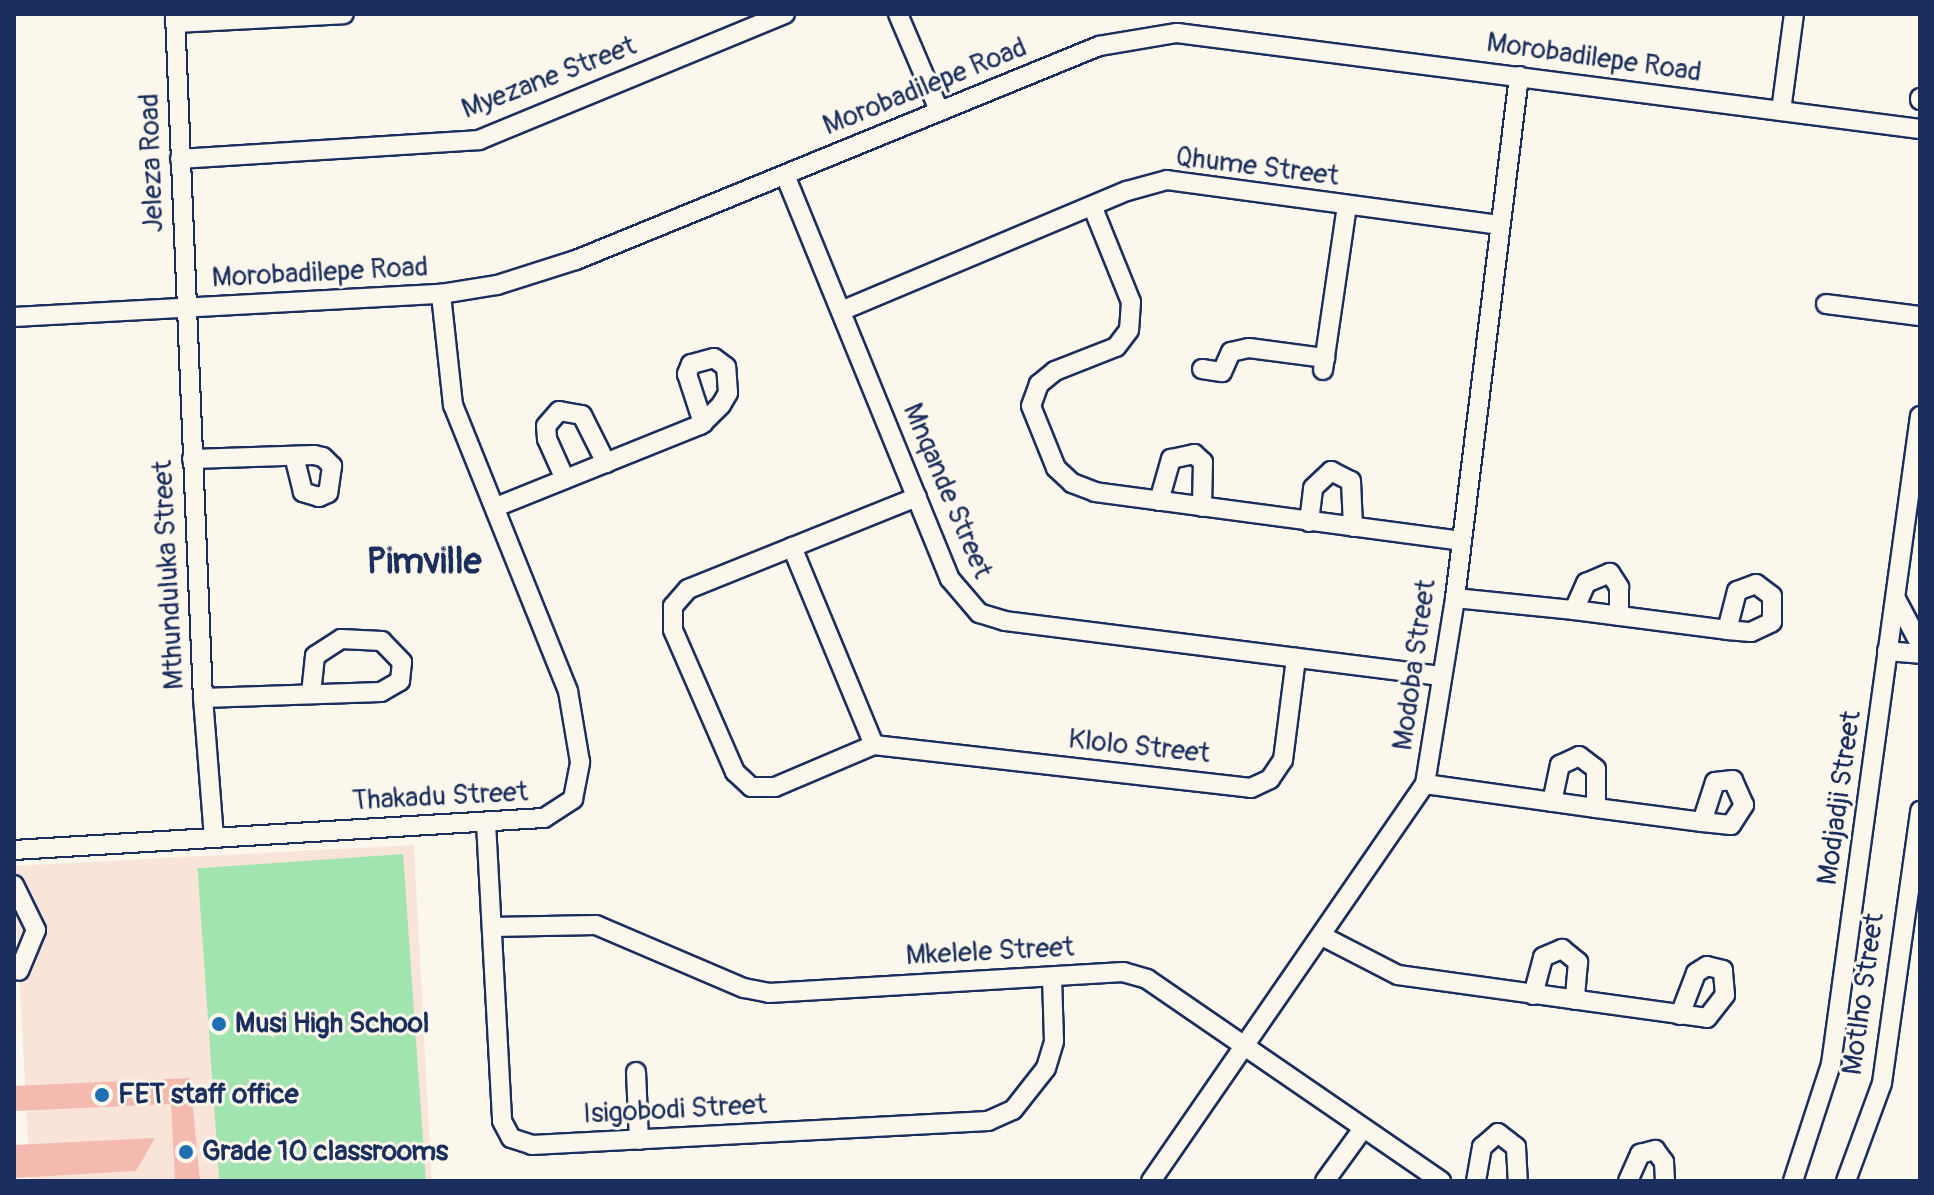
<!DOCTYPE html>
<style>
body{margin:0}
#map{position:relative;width:1934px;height:1195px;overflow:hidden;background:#fbf7ec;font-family:Pangolin,sans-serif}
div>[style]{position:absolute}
.built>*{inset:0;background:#f9e4da;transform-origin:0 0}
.green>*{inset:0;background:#a1e4af;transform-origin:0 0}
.building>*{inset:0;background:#f4b9af}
.roads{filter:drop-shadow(2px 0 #1b2f5e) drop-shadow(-2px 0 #1b2f5e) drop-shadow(0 2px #1b2f5e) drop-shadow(0 -2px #1b2f5e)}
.minor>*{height:18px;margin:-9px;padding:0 9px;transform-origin:9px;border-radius:9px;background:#fbf7ec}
.dots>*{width:22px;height:22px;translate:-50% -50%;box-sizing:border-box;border:4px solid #fbf7ec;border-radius:50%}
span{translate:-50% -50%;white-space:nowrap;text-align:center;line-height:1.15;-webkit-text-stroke:6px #fbf7ec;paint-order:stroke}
.street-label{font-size:28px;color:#1b2f5e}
.poi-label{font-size:28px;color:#1b2f5e;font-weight:700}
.left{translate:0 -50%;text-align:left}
.district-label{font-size:36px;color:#1b2f5e;font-weight:700}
.frame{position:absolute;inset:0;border:16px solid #1b2f5e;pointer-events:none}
</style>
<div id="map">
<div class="built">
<i style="left:414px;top:845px;width:336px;height:401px;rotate:87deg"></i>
</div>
<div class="green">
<i style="left:403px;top:854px;width:328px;height:206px;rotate:86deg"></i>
</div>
<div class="building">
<i style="clip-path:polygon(190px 1078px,200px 1181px,175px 1181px,171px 1104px,14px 1111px,14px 1086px)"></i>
<i style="clip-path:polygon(155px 1138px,136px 1171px,14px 1178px,14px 1145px)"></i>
</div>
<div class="roads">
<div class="minor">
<i style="left:175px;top:14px;width:685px;rotate:87.66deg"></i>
<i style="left:203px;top:698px;width:139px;rotate:85.5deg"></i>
<i style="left:898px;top:14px;width:104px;rotate:66.9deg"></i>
<i style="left:175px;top:23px;width:169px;rotate:-3deg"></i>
<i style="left:1920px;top:100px;width:2px;rotate:-90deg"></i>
<i style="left:1781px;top:111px;width:98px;rotate:-82.4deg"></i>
<i style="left:180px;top:159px;width:300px;rotate:-3.6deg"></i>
<i style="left:479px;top:140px;width:331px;rotate:-22.4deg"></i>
<i style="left:785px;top:175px;width:436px;rotate:67.8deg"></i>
<i style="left:950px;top:579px;width:45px;rotate:49.5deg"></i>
<i style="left:979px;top:613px;width:27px;rotate:17deg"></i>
<i style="left:1005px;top:621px;width:440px;rotate:7.2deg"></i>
<i style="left:1093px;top:208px;width:101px;rotate:68deg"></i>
<i style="left:1131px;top:302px;width:28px;rotate:94deg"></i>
<i style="left:1129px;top:330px;width:21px;rotate:127deg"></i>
<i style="left:1116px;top:347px;width:66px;rotate:158.5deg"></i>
<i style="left:1055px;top:371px;width:21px;rotate:141deg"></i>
<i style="left:1039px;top:384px;width:23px;rotate:110deg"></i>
<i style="left:1031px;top:406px;width:67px;rotate:68deg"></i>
<i style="left:1056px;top:468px;width:22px;rotate:43deg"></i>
<i style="left:1072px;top:483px;width:25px;rotate:21deg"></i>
<i style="left:1095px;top:492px;width:368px;rotate:7.6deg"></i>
<i style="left:1826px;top:304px;width:95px;rotate:7.3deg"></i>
<i style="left:841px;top:311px;width:310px;rotate:-22.8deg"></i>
<i style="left:1127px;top:191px;width:41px;rotate:-15.4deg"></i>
<i style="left:1167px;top:180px;width:335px;rotate:7.7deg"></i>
<i style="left:14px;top:317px;width:428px;rotate:-3.1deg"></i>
<i style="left:441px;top:294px;width:57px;rotate:-9.1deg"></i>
<i style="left:497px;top:285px;width:83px;rotate:-17.6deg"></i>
<i style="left:576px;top:260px;width:565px;rotate:-22.25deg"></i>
<i style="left:1099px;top:46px;width:79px;rotate:-9.5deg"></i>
<i style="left:1177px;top:33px;width:749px;rotate:7.36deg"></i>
<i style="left:1202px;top:369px;width:20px;rotate:9deg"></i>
<i style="left:1222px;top:372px;width:22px;rotate:-66deg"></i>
<i style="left:1231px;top:352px;width:18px;rotate:-13deg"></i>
<i style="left:1249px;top:348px;width:77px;rotate:7.5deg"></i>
<i style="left:1323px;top:370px;width:166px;rotate:-81.7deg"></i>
<i style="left:192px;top:459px;width:122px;rotate:-1.9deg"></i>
<i style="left:314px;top:455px;width:9px;rotate:13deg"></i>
<i style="left:323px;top:457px;width:13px;rotate:45deg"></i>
<i style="left:332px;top:466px;width:27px;rotate:98deg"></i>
<i style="left:328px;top:493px;width:10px;rotate:156deg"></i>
<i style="left:319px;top:497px;width:17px;rotate:-163deg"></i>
<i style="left:303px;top:492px;width:37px;rotate:-104deg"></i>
<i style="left:565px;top:479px;width:44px;rotate:-114.2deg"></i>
<i style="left:547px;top:439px;width:13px;rotate:-94deg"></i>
<i style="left:546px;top:426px;width:20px;rotate:-49deg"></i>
<i style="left:559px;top:411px;width:23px;rotate:10deg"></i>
<i style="left:582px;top:415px;width:54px;rotate:63.4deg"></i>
<i style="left:917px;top:497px;width:247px;rotate:158.1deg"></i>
<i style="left:688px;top:589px;width:23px;rotate:131deg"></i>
<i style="left:673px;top:606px;width:24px;rotate:90deg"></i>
<i style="left:673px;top:630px;width:155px;rotate:66.4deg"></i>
<i style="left:735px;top:772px;width:22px;rotate:43deg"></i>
<i style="left:751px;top:787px;width:24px"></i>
<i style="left:775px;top:787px;width:108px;rotate:-23deg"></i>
<i style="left:874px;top:745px;width:379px;rotate:6.5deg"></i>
<i style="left:1251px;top:788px;width:21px;rotate:-25deg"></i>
<i style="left:1270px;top:779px;width:23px;rotate:-56deg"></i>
<i style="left:1283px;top:760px;width:103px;rotate:-82.7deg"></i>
<i style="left:1159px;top:501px;width:44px;rotate:-74.1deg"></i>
<i style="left:1171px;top:459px;width:24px;rotate:-12deg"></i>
<i style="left:1194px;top:454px;width:12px;rotate:42deg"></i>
<i style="left:1203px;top:462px;width:45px;rotate:91.3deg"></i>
<i style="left:496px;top:507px;width:220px;rotate:-21.9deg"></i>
<i style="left:700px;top:425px;width:4px;rotate:-34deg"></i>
<i style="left:703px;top:423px;width:25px;rotate:-45deg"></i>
<i style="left:721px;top:405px;width:14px;rotate:-60deg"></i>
<i style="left:728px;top:393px;width:26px;rotate:-94deg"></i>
<i style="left:726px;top:367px;width:15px;rotate:-143deg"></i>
<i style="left:714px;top:358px;width:24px;rotate:165deg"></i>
<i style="left:691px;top:364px;width:11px;rotate:112deg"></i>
<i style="left:687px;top:374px;width:52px;rotate:71.9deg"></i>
<i style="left:1309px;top:522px;width:34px;rotate:-83deg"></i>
<i style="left:1313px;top:488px;width:25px;rotate:-43deg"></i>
<i style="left:1331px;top:471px;width:22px;rotate:27deg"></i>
<i style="left:1351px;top:481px;width:46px;rotate:87.5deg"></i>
<i style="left:792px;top:547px;width:214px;rotate:67.5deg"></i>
<i style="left:1455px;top:598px;width:120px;rotate:5.8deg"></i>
<i style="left:1574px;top:610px;width:154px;rotate:7.4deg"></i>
<i style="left:1727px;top:630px;width:24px;rotate:5deg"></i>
<i style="left:1751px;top:632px;width:23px;rotate:-25deg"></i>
<i style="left:1772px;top:622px;width:26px;rotate:-90deg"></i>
<i style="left:1772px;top:596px;width:20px;rotate:-143deg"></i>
<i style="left:1756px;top:584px;width:20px;rotate:160deg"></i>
<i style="left:1737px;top:591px;width:40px;rotate:104.4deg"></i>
<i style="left:1896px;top:599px;width:51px;rotate:61.9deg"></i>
<i style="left:1574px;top:610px;width:30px;rotate:-66deg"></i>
<i style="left:1586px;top:583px;width:26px;rotate:-23deg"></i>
<i style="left:1610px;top:573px;width:17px;rotate:57deg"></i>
<i style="left:1619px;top:587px;width:29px;rotate:90deg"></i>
<i style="left:1887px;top:651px;width:33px;rotate:5deg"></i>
<i style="left:203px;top:698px;width:178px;rotate:-1.9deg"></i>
<i style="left:381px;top:692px;width:22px;rotate:-30deg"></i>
<i style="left:400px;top:681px;width:19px;rotate:-84deg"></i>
<i style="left:402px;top:662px;width:29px;rotate:-134deg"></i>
<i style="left:382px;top:641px;width:41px;rotate:-177.2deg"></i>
<i style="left:341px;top:639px;width:31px;rotate:147deg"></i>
<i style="left:315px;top:656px;width:37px;rotate:96deg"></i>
<i style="left:1425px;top:784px;width:173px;rotate:8deg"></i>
<i style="left:1596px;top:808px;width:107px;rotate:7.5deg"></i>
<i style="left:1702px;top:822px;width:29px;rotate:6deg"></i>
<i style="left:1731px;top:825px;width:24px;rotate:-57deg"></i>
<i style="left:1744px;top:805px;width:27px;rotate:-114deg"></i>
<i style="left:1733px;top:780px;width:18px;rotate:174deg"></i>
<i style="left:1715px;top:782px;width:42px;rotate:108deg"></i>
<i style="left:1552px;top:802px;width:38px;rotate:-78deg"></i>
<i style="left:1560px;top:765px;width:21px;rotate:-25deg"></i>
<i style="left:1579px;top:756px;width:21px;rotate:37deg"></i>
<i style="left:1596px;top:769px;width:39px;rotate:90deg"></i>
<i style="left:486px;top:823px;width:298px;rotate:86.9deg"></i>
<i style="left:502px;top:1121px;width:19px;rotate:62deg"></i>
<i style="left:511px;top:1138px;width:22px;rotate:18deg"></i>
<i style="left:532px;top:1145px;width:457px;rotate:-3deg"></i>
<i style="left:988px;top:1121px;width:27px;rotate:-24deg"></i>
<i style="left:1013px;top:1110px;width:53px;rotate:-51.8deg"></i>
<i style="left:1046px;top:1068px;width:28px;rotate:-73deg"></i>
<i style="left:1054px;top:1041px;width:63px;rotate:-91.8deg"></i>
<i style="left:14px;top:850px;width:531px;rotate:-3.46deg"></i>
<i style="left:544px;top:818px;width:35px;rotate:-33deg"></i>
<i style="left:573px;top:799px;width:38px;rotate:-79deg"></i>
<i style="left:580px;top:762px;width:72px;rotate:-99.6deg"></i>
<i style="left:568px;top:691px;width:308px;rotate:-111.9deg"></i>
<i style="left:453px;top:405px;width:112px;rotate:-96.2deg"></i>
<i style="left:14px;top:885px;width:50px;rotate:63.9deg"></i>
<i style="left:36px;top:930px;width:44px;rotate:112.5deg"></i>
<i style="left:492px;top:927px;width:104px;rotate:-1.1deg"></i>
<i style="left:596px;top:925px;width:161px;rotate:23.1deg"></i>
<i style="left:744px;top:988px;width:25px;rotate:11deg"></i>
<i style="left:769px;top:993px;width:355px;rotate:-3.4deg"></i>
<i style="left:1123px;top:972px;width:25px;rotate:16deg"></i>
<i style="left:1147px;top:979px;width:357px;rotate:34.5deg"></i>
<i style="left:1324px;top:937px;width:83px;rotate:27.2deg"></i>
<i style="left:1398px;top:975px;width:312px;rotate:7.9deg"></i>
<i style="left:1707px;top:1018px;width:29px;rotate:-52deg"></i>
<i style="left:1725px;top:995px;width:25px;rotate:-95deg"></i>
<i style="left:1723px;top:970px;width:16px;rotate:-166deg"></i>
<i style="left:1707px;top:966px;width:13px;rotate:148deg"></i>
<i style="left:1696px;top:973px;width:45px;rotate:110.9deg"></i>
<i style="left:1533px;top:995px;width:39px;rotate:-75deg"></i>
<i style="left:1543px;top:957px;width:21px;rotate:-23deg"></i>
<i style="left:1562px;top:949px;width:21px;rotate:39deg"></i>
<i style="left:1578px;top:962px;width:38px;rotate:95deg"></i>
<i style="left:636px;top:1072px;width:68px;rotate:87.5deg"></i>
<i style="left:1151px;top:1181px;width:482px;rotate:-55.4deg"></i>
<i style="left:1425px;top:784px;width:188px;rotate:-80.8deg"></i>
<i style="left:1455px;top:598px;width:526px;rotate:-83.01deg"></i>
<i style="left:1325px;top:1181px;width:63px;rotate:-54deg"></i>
<i style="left:1476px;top:1181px;width:35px;rotate:-80deg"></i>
<i style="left:1482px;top:1147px;width:21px;rotate:-41deg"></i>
<i style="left:1498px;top:1133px;width:23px;rotate:38deg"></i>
<i style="left:1516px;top:1147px;width:34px;rotate:87deg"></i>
<i style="left:1628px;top:1181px;width:30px;rotate:-66deg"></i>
<i style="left:1640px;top:1154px;width:16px;rotate:-15deg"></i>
<i style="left:1655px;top:1150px;width:15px;rotate:53deg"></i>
<i style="left:1664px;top:1162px;width:19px;rotate:87deg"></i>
<i style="left:1793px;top:1181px;width:123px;rotate:-72deg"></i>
<i style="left:1831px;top:1064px;width:654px;rotate:-82.18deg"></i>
<i style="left:1846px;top:1181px;width:104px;rotate:-69.8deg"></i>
<i style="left:1882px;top:1083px;width:275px;rotate:-82deg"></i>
</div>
</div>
<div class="dots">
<i style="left:219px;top:1024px;background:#1f6fb2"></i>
<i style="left:102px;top:1095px;background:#1f6fb2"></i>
<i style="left:186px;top:1152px;background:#1f6fb2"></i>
</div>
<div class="street-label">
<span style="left:1594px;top:58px;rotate:8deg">Morobadilepe Road</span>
<span style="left:549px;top:78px;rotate:-21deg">Myezane Street</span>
<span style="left:925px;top:87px;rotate:-22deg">Morobadilepe Road</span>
<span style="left:152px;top:163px;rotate:-92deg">Jeleza Road</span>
<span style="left:1257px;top:167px;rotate:7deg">Qhume Street</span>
<span style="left:320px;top:273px;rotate:-3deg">Morobadilepe Road</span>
<span style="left:947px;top:491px;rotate:67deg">Mnqande Street</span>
<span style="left:169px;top:575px;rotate:-93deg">Mthunduluka Street</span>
<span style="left:1415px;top:665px;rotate:-82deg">Modoba Street</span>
<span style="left:1139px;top:747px;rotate:6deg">Klolo Street</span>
<span style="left:440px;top:797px;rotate:-3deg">Thakadu Street</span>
<span style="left:1840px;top:798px;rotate:-82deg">Modjadji Street</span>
<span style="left:990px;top:952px;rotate:-3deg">Mkelele Street</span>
<span style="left:1864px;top:994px;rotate:-82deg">Motlho Street</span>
<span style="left:675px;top:1110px;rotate:-3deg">Isigobodi Street</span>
</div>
<div class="poi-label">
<span class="left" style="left:235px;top:1024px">Musi High School</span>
<span class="left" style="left:118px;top:1095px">FET staff office</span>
<span class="left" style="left:202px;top:1152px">Grade 10 classrooms</span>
</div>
<div class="district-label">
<span style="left:424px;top:562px">Pimville</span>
</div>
<div class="frame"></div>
</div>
